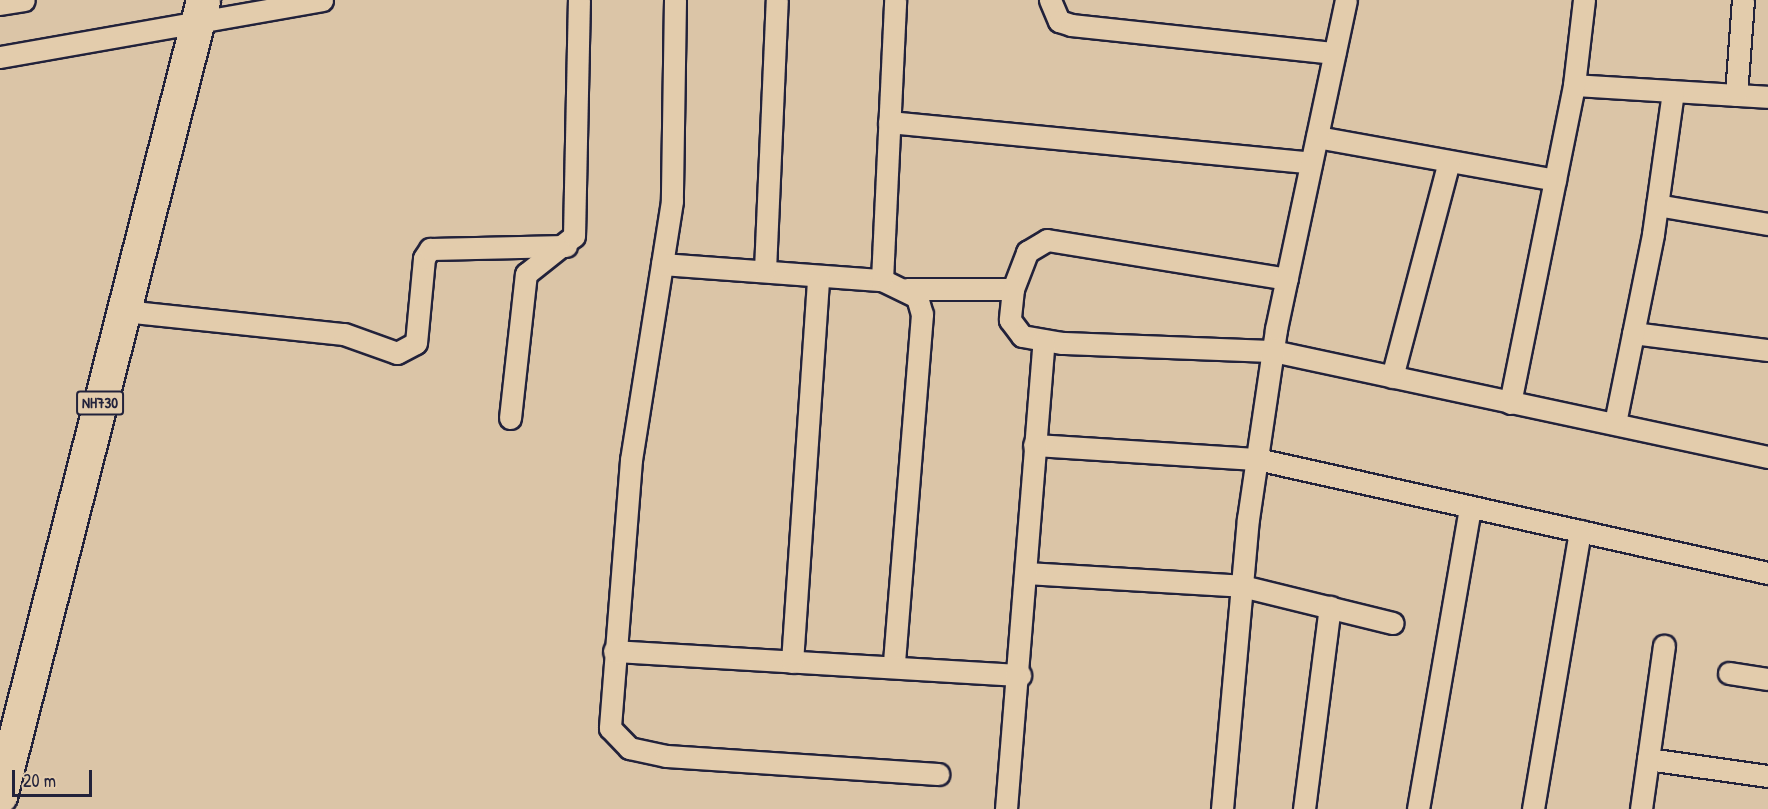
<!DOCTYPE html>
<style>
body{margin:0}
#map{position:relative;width:1768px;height:809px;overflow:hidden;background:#dbc5a7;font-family:"Patrick Hand",sans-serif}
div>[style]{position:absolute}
.roads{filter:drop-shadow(2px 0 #22223b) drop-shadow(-2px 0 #22223b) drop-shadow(0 2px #22223b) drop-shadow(0 -2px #22223b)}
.minor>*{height:21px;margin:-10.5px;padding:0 10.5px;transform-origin:10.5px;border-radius:10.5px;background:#e3ccac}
.trunk>*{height:33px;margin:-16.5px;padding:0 16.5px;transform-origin:16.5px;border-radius:16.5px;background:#e3ccac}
span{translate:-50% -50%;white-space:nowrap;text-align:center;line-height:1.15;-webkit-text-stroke:4.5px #e3ccac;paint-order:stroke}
.shield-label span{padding:2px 4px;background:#e3ccac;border:2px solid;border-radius:4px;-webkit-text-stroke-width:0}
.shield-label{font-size:15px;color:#22223b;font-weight:700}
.scale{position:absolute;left:12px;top:770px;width:80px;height:27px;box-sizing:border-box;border:3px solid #22223b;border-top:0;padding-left:8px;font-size:18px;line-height:21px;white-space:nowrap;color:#22223b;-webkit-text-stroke:4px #e3ccac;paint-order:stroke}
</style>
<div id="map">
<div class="roads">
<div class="minor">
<i style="left:675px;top:0;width:201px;rotate:90.9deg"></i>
<i style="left:672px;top:201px;width:262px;rotate:99deg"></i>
<i style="left:631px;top:460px;width:269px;rotate:94.5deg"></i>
<i style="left:610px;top:728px;width:28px;rotate:46deg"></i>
<i style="left:629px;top:748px;width:38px;rotate:12deg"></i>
<i style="left:666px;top:756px;width:273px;rotate:3.8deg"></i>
<i style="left:1050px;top:0;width:23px;rotate:67deg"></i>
<i style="left:1059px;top:21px;width:13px;rotate:18deg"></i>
<i style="left:1071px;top:25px;width:265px;rotate:6.1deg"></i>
<i style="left:0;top:4px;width:24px;rotate:-9deg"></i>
<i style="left:0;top:57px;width:327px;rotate:-10deg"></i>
<i style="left:1574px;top:85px;width:194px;rotate:3.5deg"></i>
<i style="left:1736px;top:95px;width:95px;rotate:-85.8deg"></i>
<i style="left:889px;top:122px;width:424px;rotate:5.5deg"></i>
<i style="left:1317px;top:137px;width:242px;rotate:10.2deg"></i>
<i style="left:1657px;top:205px;width:113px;rotate:9.7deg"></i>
<i style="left:662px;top:264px;width:221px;rotate:4.2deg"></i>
<i style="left:882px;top:280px;width:39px;rotate:26deg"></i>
<i style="left:917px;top:297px;width:18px;rotate:74deg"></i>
<i style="left:922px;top:314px;width:352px;rotate:94.6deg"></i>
<i style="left:765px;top:270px;width:270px;rotate:-87.5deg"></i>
<i style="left:882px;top:280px;width:280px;rotate:-87.3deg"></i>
<i style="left:907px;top:289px;width:106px"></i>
<i style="left:1013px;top:289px;width:40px;rotate:-69deg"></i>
<i style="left:1027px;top:252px;width:23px;rotate:-31deg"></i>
<i style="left:1047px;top:240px;width:243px;rotate:9.2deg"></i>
<i style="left:1013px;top:289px;width:31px;rotate:96deg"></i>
<i style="left:1010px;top:320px;width:20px;rotate:53deg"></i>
<i style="left:1022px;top:336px;width:41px;rotate:9.9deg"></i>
<i style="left:1062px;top:343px;width:211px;rotate:2.2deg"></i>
<i style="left:1273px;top:351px;width:506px;rotate:12.09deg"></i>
<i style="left:124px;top:311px;width:221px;rotate:6deg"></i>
<i style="left:344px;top:334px;width:56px;rotate:19.7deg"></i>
<i style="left:397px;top:353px;width:21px;rotate:-28deg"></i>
<i style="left:416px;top:343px;width:85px;rotate:-84.6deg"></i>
<i style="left:424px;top:258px;width:11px;rotate:-56deg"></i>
<i style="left:430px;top:249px;width:136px;rotate:-1.3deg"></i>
<i style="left:1633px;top:333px;width:136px;rotate:7.2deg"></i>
<i style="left:1392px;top:377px;width:223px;rotate:-75.2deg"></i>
<i style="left:1510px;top:403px;width:324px;rotate:-78.6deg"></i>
<i style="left:1574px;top:85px;width:86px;rotate:-83.3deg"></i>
<i style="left:510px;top:418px;width:145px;rotate:-83.7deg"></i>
<i style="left:526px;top:274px;width:61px;rotate:-38.4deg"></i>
<i style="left:574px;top:236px;width:236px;rotate:-88.8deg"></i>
<i style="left:1615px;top:423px;width:193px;rotate:-78.6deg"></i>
<i style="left:1653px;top:234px;width:144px;rotate:-82deg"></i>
<i style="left:1034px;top:445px;width:223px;rotate:3.6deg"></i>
<i style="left:1257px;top:459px;width:524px;rotate:12.58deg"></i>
<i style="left:1026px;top:573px;width:216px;rotate:3.4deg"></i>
<i style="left:1242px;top:586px;width:155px;rotate:13.8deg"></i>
<i style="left:614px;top:651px;width:407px;rotate:3.4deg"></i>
<i style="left:792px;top:662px;width:386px;rotate:-86.1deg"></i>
<i style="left:1729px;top:673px;width:39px;rotate:9deg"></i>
<i style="left:1648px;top:759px;width:121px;rotate:8.1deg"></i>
<i style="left:1006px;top:809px;width:470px;rotate:-85.4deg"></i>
<i style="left:1222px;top:809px;width:291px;rotate:-84.9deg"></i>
<i style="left:1248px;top:519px;width:192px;rotate:-81.6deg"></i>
<i style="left:1276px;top:329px;width:336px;rotate:-78deg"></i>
<i style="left:1304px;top:809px;width:204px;rotate:-82.7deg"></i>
<i style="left:1418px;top:809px;width:306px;rotate:-80.2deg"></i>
<i style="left:1533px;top:809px;width:282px;rotate:-80.4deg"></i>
<i style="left:1641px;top:809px;width:165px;rotate:-82deg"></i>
</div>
<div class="trunk">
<i style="left:0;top:796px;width:821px;rotate:-75.69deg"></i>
</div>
</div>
<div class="shield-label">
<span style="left:100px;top:403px">NH730</span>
</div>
<div class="scale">20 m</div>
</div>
